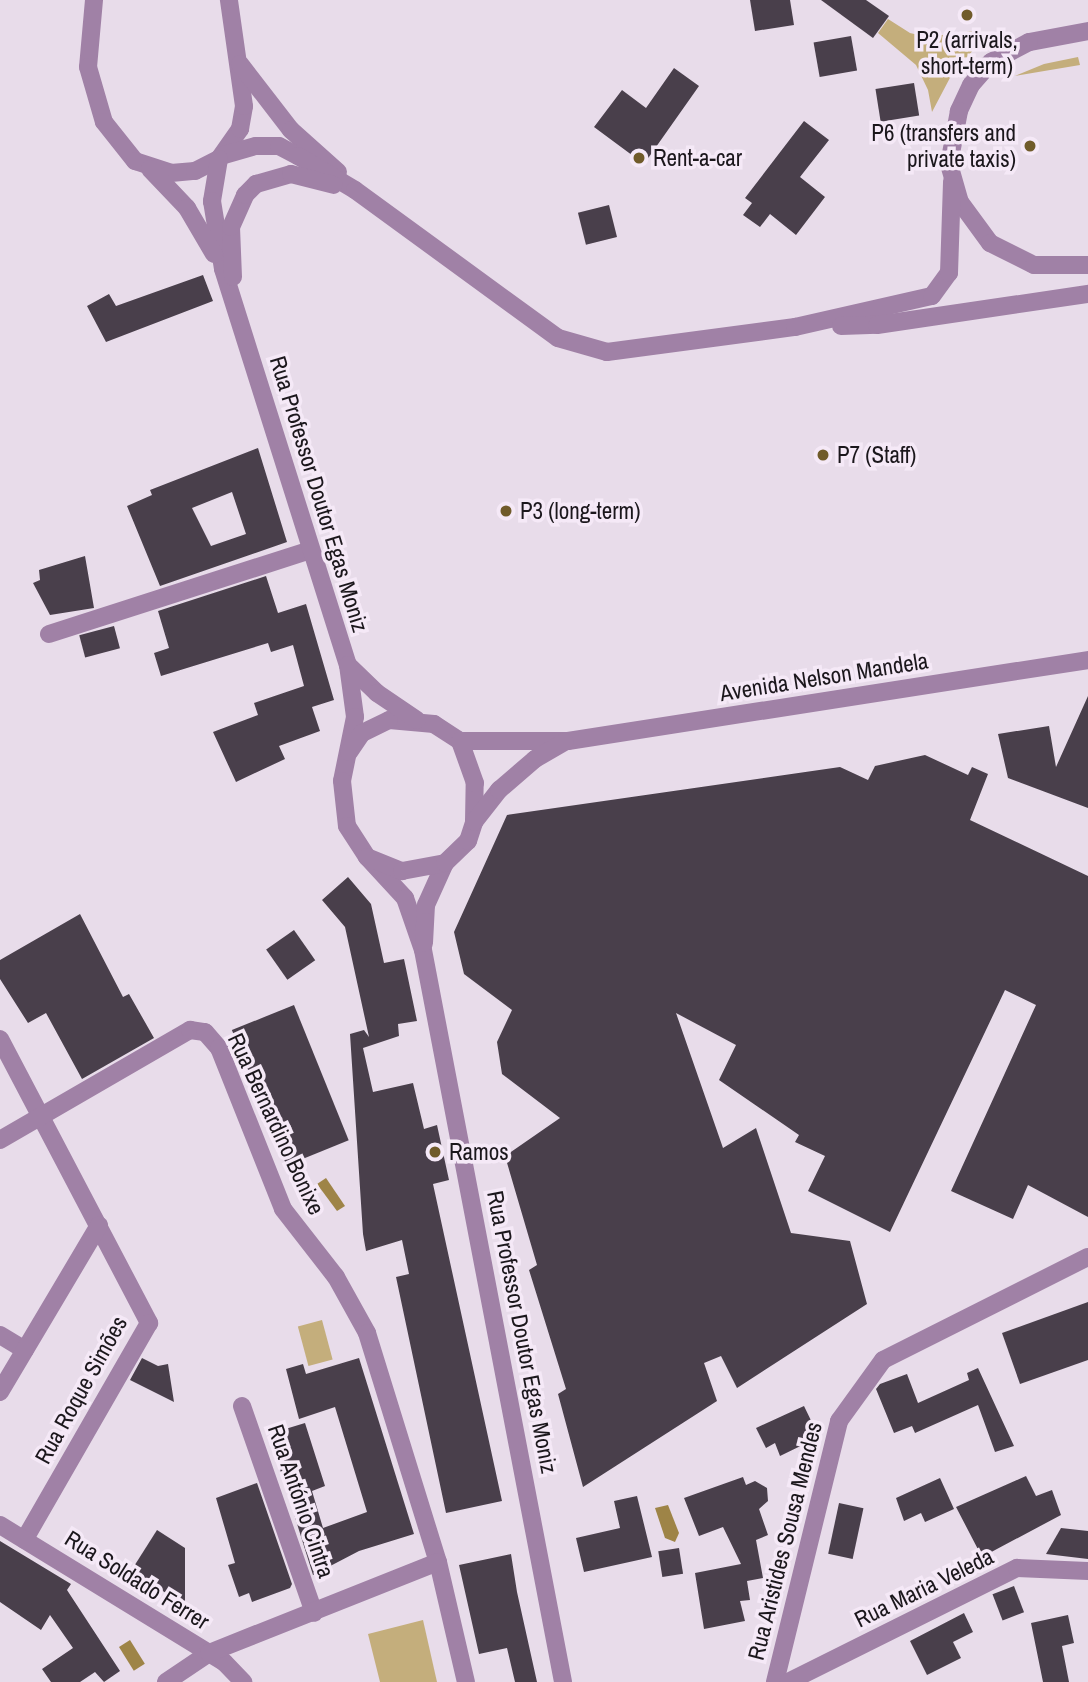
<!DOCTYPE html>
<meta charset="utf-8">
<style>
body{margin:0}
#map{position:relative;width:1088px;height:1682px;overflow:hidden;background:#e8dcea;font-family:"Archivo Narrow",sans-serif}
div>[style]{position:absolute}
.green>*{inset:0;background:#c4ae7c;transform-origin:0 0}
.water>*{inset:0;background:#9e8447;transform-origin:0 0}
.building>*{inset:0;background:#493f4b;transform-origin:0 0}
.minor>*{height:18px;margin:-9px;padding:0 9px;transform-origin:9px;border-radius:9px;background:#a081a6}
.tertiary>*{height:18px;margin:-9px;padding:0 9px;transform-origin:9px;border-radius:9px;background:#a081a6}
.dots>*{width:19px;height:19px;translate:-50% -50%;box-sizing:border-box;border:4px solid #f5e9f7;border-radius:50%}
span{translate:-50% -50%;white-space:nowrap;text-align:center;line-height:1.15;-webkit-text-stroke:7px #f5e9f7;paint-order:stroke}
.poi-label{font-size:23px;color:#1b171c}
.right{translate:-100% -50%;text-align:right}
.left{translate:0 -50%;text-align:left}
.street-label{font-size:23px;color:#1b171c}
</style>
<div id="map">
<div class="green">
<i style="clip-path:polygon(888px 19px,910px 33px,927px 37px,980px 30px,976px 47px,952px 74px,932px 112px,928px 90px,916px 65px,878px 33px)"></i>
<i style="clip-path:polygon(1078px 57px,1080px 65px,1015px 76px,1044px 64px)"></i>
<i style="left:322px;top:1320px;width:41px;height:25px;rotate:75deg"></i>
<i style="clip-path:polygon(423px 1620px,437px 1682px,380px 1682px,368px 1634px)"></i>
</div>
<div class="water">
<i style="clip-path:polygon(326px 1178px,345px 1206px,337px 1211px,317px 1184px)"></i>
<i style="clip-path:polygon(668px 1505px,679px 1533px,675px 1542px,665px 1538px,655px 1508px)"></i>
<i style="left:130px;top:1640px;width:28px;height:13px;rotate:58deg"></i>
</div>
<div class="building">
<i style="clip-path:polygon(750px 0,790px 0,794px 25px,755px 31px)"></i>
<i style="clip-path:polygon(821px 0,866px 0,889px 16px,873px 38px)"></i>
<i style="left:851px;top:36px;width:35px;height:38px;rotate:80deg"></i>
<i style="clip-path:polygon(674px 68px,699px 86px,644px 164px,594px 127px,622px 90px,646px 108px)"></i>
<i style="left:914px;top:83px;width:33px;height:39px;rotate:81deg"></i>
<i style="clip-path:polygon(804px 121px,829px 140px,800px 177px,825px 197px,796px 235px,770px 214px,760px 227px,743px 215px,752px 203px,745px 198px)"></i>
<i style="left:609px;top:205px;width:33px;height:32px;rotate:76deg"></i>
<i style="clip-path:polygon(203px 275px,213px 301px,106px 342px,87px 306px,109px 294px,116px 306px)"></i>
<i style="clip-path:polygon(evenodd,258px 448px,287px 542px,160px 586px,127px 506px,152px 495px,150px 490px,258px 448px,232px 492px,246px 534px,211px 546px,192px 508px,232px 492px)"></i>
<i style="clip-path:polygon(85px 556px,94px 608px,50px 615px,33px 583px,40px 580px,39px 570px)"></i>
<i style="clip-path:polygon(266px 576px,278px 613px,306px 604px,334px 700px,312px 707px,320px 731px,279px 746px,285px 759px,236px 782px,213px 732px,258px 715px,254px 703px,304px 686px,293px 645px,271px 652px,268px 643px,161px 676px,154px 653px,169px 648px,158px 611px)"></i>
<i style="left:114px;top:626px;width:23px;height:36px;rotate:75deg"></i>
<i style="clip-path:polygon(1088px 696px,1088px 808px,1008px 778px,998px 734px,1049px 726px,1056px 767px)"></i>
<i style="clip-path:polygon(925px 755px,968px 775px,972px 767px,988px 774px,970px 820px,1088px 876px,1088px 1217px,1028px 1185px,1013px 1219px,951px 1191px,1036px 1005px,1005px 990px,890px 1232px,808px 1191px,825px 1156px,795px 1142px,799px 1135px,719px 1080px,736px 1045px,676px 1013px,723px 1148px,756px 1128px,791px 1233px,850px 1241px,867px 1304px,737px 1388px,721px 1356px,704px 1363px,717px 1401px,583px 1487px,558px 1394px,566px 1389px,529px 1270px,537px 1265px,505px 1156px,560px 1118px,502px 1074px,497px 1042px,512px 1010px,464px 974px,454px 932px,507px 815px,840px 767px,868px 780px,875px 766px)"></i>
<i style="clip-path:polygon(348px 877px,371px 904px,384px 963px,404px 959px,417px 1021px,398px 1024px,399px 1036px,363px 1048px,373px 1092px,413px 1083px,424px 1129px,437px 1125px,449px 1180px,433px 1184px,502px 1501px,446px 1513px,396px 1277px,409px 1274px,402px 1240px,366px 1251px,363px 1234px,350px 1034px,364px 1030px,369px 1037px,345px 927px,322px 900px)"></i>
<i style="clip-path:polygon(80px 914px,123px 997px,129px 994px,154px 1038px,82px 1079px,46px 1013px,28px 1023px,0 979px,0 960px)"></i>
<i style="left:294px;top:930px;width:37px;height:34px;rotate:55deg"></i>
<i style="left:294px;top:1005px;width:146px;height:67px;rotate:68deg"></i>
<i style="clip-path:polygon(1088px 1302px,1088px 1360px,1020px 1384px,1002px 1333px)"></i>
<i style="clip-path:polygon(142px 1358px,158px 1366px,168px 1364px,174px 1402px,130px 1380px)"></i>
<i style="clip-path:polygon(359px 1358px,414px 1534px,359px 1551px,313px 1575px,269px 1434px,305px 1423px,325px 1486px,312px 1491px,323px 1528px,367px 1512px,335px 1407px,299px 1419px,286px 1369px,303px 1364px,306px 1374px)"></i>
<i style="clip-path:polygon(978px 1368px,1014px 1446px,995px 1452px,978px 1405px,915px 1433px,912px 1426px,894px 1433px,876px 1389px,880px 1384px,907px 1374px,918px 1403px,969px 1380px,967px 1373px)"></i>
<i style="clip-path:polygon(804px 1406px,819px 1437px,780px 1456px,775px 1443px,766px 1448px,756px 1428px)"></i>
<i style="clip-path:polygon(1026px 1476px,1036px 1496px,1052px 1490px,1061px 1515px,982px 1557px,956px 1507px)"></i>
<i style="clip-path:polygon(743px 1477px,746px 1485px,755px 1481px,767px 1488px,768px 1501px,759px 1509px,768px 1535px,756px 1540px,763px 1578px,747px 1581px,750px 1600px,740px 1601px,745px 1621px,704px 1629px,695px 1573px,741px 1564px,723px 1527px,699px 1536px,684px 1498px)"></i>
<i style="clip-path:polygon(940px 1478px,954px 1509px,925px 1522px,921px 1513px,904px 1521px,896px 1498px)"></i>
<i style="clip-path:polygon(257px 1483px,292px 1584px,290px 1588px,252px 1602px,249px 1593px,239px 1597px,228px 1565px,235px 1563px,216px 1498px)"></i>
<i style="clip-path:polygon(637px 1496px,652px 1557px,584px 1572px,576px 1538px,620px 1528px,614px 1501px)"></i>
<i style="left:839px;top:1503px;width:25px;height:52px;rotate:12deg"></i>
<i style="clip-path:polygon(1061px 1528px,1088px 1531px,1088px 1559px,1046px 1554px)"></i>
<i style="clip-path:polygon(157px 1530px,185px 1548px,185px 1605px,131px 1571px)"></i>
<i style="clip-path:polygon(0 1541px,71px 1584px,67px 1590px,120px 1671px,104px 1682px,95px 1672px,80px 1682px,51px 1682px,42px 1669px,73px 1648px,50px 1615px,41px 1630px,0 1602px)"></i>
<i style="left:679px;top:1548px;width:26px;height:21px;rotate:81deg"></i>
<i style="clip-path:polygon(511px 1554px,517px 1592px,537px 1682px,515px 1682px,507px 1648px,479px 1654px,459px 1565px)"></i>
<i style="left:1014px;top:1586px;width:28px;height:23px;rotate:69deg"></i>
<i style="clip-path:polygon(964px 1613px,973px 1632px,953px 1642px,961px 1658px,927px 1675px,910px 1641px)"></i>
<i style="clip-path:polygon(1068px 1615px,1074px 1643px,1062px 1646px,1069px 1682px,1043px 1682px,1031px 1623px)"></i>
</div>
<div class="minor">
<i style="left:49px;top:634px;width:274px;rotate:-17.8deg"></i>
<i style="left:367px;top:857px;width:56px;rotate:47.2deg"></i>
<i style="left:405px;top:898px;width:55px;rotate:70.9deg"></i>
<i style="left:423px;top:950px;width:745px;rotate:79.17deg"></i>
<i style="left:424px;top:943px;width:38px;rotate:-87deg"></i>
<i style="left:426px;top:905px;width:46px;rotate:-65.7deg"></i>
<i style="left:0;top:1039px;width:321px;rotate:62.3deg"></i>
<i style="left:149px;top:1323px;width:250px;rotate:119.9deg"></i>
<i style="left:0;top:1140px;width:220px;rotate:-30.1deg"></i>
<i style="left:190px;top:1030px;width:15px;rotate:8deg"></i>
<i style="left:205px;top:1032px;width:21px;rotate:49deg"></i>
<i style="left:219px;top:1048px;width:173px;rotate:68.3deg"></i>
<i style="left:283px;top:1209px;width:86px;rotate:52.1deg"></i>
<i style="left:336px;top:1277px;width:64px;rotate:61deg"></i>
<i style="left:367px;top:1333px;width:240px;rotate:72.8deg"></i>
<i style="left:438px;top:1562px;width:123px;rotate:76.9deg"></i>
<i style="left:0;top:1335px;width:29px;rotate:31deg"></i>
<i style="left:0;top:1392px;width:194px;rotate:-59.3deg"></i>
<i style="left:242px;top:1406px;width:219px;rotate:70.8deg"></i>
<i style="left:0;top:1525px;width:263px;rotate:31.5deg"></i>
<i style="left:224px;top:1662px;width:28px;rotate:46deg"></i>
<i style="left:166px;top:1682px;width:52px;rotate:-34deg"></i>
<i style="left:209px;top:1653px;width:246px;rotate:-21.7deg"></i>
<i style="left:775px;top:1682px;width:269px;rotate:-76.2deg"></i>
<i style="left:839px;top:1421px;width:75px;rotate:-54.2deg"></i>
<i style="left:883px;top:1360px;width:229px;rotate:-26.7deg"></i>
<i style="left:788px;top:1682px;width:256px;rotate:-26.5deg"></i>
<i style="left:1017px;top:1568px;width:71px;rotate:2.4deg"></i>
</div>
<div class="tertiary">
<i style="left:94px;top:0;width:67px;rotate:95.1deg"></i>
<i style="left:88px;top:67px;width:57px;rotate:73.8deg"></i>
<i style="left:104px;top:122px;width:50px;rotate:51.5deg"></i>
<i style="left:135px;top:161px;width:38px;rotate:18deg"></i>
<i style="left:171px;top:173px;width:24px;rotate:-5deg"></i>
<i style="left:195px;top:171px;width:27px;rotate:-27deg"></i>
<i style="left:219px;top:159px;width:37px;rotate:-55deg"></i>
<i style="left:240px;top:129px;width:23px;rotate:-80deg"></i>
<i style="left:244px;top:106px;width:107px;rotate:-98.1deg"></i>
<i style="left:1088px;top:31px;width:60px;rotate:169.4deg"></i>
<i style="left:1029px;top:42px;width:43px;rotate:152.2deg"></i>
<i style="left:991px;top:62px;width:30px;rotate:131deg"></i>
<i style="left:971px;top:85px;width:29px;rotate:115deg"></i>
<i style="left:959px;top:111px;width:54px;rotate:100.7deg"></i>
<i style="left:949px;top:164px;width:40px;rotate:74deg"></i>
<i style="left:960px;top:202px;width:51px;rotate:53.8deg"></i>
<i style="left:990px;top:243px;width:49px;rotate:26.6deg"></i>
<i style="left:1034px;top:265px;width:54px"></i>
<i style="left:240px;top:64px;width:83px;rotate:52.3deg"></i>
<i style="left:291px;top:130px;width:63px;rotate:41.8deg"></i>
<i style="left:224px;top:155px;width:33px;rotate:-16deg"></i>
<i style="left:256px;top:146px;width:23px"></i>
<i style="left:279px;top:146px;width:21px;rotate:28deg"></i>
<i style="left:298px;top:156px;width:66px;rotate:30.8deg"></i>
<i style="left:355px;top:190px;width:251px;rotate:36.1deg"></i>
<i style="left:558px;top:338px;width:51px;rotate:15.9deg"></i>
<i style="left:607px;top:352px;width:190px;rotate:-7.6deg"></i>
<i style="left:795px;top:327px;width:140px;rotate:-12.8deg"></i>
<i style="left:932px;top:296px;width:29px;rotate:-54deg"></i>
<i style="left:949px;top:273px;width:92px;rotate:-88.1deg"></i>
<i style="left:219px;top:159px;width:43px;rotate:99.5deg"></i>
<i style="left:212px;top:201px;width:69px;rotate:80.8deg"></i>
<i style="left:223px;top:269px;width:415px;rotate:72.5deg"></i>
<i style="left:348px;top:665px;width:52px;rotate:82.3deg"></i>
<i style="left:355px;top:717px;width:65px;rotate:101.5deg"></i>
<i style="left:342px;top:781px;width:45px;rotate:83.7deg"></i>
<i style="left:347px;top:826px;width:37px;rotate:57deg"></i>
<i style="left:367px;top:857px;width:38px;rotate:22deg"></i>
<i style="left:402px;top:871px;width:44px;rotate:-10.5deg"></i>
<i style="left:445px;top:863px;width:32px;rotate:-44deg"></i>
<i style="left:468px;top:841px;width:20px;rotate:-72deg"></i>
<i style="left:474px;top:822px;width:39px;rotate:-89deg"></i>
<i style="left:475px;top:783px;width:45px;rotate:-109.7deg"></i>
<i style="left:460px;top:741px;width:31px;rotate:-147deg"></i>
<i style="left:434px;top:724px;width:45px;rotate:-174.9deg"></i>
<i style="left:389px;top:720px;width:30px;rotate:154deg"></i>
<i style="left:362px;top:733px;width:23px;rotate:124deg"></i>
<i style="left:150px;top:169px;width:54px;rotate:46.5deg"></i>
<i style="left:187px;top:208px;width:53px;rotate:59.6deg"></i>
<i style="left:233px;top:277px;width:50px;rotate:-92.3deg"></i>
<i style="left:231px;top:227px;width:35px;rotate:-66deg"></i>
<i style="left:245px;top:195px;width:16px;rotate:-45deg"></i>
<i style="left:256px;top:184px;width:36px;rotate:-16deg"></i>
<i style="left:291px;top:174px;width:44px;rotate:14.3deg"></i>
<i style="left:841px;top:326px;width:36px;rotate:-2deg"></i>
<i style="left:877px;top:325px;width:213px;rotate:-8.4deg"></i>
<i style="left:348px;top:665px;width:40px;rotate:44deg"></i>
<i style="left:377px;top:693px;width:48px;rotate:34deg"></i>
<i style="left:460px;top:741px;width:108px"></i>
<i style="left:568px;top:741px;width:526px;rotate:-8.85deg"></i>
<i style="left:474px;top:822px;width:41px;rotate:-52deg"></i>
<i style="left:499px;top:790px;width:48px;rotate:-40.7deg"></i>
<i style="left:535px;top:759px;width:34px;rotate:-30deg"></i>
</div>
<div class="dots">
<i style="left:967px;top:15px;background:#705b2a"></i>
<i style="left:1030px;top:146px;background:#705b2a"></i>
<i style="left:639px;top:158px;background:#705b2a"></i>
<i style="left:823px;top:455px;background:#705b2a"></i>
<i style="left:506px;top:511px;background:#705b2a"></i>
<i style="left:435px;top:1152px;background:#705b2a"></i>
</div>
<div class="poi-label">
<span style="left:967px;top:53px">P2 (arrivals,<br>short-term)</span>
<span class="right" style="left:1016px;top:146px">P6 (transfers and<br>private taxis)</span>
<span class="left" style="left:653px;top:158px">Rent-a-car</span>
<span class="left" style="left:837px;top:455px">P7 (Staff)</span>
<span class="left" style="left:520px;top:511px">P3 (long-term)</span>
<span class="left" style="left:449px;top:1152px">Ramos</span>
</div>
<div class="street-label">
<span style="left:319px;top:494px;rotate:73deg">Rua Professor Doutor Egas Moniz</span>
<span style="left:824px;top:677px;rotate:-9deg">Avenida Nelson Mandela</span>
<span style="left:276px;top:1124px;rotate:65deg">Rua Bernardino Bonixe</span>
<span style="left:522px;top:1332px;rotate:79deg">Rua Professor Doutor Egas Moniz</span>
<span style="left:81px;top:1390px;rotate:-61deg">Rua Roque Simões</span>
<span style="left:301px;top:1501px;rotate:71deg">Rua António Cintra</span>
<span style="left:785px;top:1541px;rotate:-76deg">Rua Aristides Sousa Mendes</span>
<span style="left:137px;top:1580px;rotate:32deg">Rua Soldado Ferrer</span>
<span style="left:924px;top:1588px;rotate:-26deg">Rua Maria Veleda</span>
</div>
</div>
